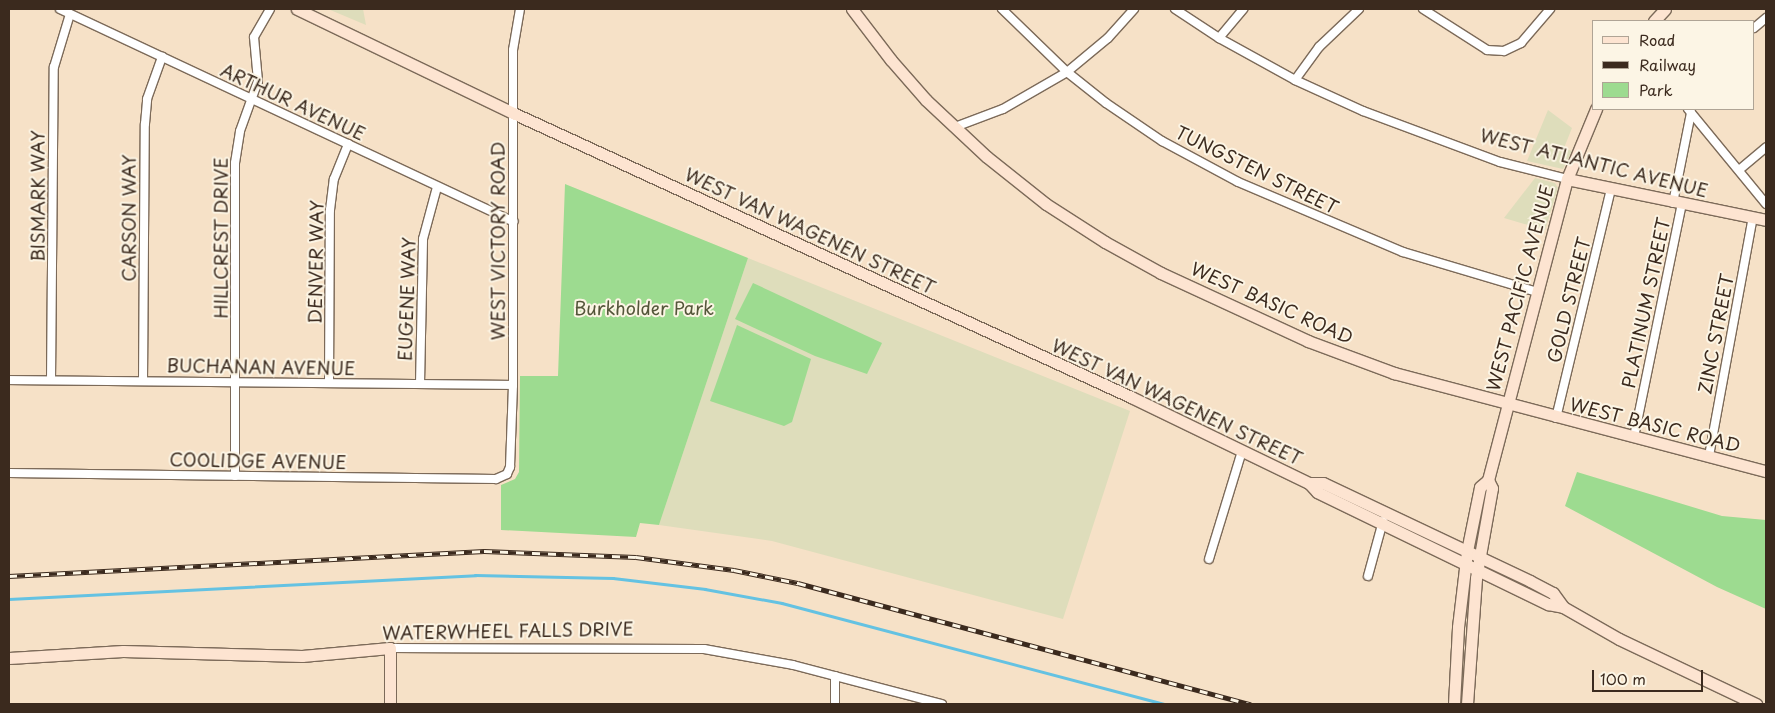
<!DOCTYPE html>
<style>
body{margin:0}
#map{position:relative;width:1775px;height:713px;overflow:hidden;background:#f6e1c7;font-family:"Playpen Sans",sans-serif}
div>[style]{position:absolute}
.built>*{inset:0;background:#deddbb}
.green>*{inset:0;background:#9ddb90}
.stream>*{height:2.5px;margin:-1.25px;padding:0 1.25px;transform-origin:1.25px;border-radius:1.25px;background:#64c2e2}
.roads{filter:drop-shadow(1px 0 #7c6a59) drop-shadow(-1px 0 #7c6a59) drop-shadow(0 1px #7c6a59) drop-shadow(0 -1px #7c6a59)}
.street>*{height:8px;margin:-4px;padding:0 4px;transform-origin:4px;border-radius:4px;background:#fff}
.secondary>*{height:11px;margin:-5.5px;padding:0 5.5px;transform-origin:5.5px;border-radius:5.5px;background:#fde4d1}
.rail>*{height:4.5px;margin-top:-2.25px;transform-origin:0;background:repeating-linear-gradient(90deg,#fcf5e5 0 8px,#3b2a1e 0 16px);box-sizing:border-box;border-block:1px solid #3b2a1e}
span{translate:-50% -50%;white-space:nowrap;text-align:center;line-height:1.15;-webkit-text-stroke:4px #fcf5e5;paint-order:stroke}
.street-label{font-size:18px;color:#3b2a1e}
.park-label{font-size:18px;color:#54563a}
.frame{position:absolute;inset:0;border:10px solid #3b2a1e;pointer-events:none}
.legend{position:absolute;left:1592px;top:20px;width:162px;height:90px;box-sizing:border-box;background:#fcf5e5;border:1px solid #afa495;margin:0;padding:6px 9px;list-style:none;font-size:15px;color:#3b2a1e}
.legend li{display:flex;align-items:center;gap:10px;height:25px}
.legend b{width:25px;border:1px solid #afa495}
.scale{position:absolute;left:1592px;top:670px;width:111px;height:22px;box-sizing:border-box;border:2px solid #3b2a1e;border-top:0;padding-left:6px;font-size:15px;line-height:18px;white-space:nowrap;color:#3b2a1e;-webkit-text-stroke:4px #fcf5e5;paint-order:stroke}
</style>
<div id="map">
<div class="built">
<i style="clip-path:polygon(328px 9px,363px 9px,366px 25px)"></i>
<i style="clip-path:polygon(1548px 110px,1572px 128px,1564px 148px,1572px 151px,1563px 169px,1527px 161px)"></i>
<i style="clip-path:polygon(1535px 178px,1555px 183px,1558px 188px,1545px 230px,1504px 218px)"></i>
<i style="clip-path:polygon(748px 258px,1130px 411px,1063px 619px,772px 541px,659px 525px)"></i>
</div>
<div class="green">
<i style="clip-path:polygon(565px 184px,748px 258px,659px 525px,640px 523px,636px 537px,501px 530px,501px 485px,515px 479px,519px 472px,520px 376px,558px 376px)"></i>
<i style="clip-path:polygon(753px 283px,882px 343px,867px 374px,815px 356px,735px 319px)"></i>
<i style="clip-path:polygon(737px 325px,811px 359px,792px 422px,784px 426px,710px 401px)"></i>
<i style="clip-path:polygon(1577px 472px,1722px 516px,1766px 520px,1766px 609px,1717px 587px,1565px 506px)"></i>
</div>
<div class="stream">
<i style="left:9px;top:599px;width:467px;rotate:-2.9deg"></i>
<i style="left:475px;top:575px;width:138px;rotate:1.2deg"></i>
<i style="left:613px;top:578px;width:93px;rotate:6.8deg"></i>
<i style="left:705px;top:589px;width:78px;rotate:10.3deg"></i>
<i style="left:782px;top:603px;width:395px;rotate:14.8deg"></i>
</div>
<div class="roads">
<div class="street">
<i style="left:60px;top:9px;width:501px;rotate:25.13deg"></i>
<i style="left:1002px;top:9px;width:91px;rotate:44.1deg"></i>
<i style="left:1067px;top:72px;width:50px;rotate:38.5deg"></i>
<i style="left:1106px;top:103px;width:68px;rotate:34.2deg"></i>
<i style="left:1162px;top:141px;width:86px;rotate:28.3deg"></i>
<i style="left:1238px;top:182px;width:179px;rotate:23deg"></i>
<i style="left:1403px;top:252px;width:140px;rotate:16.6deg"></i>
<i style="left:1175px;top:9px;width:53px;rotate:33.4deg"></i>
<i style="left:1219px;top:38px;width:87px;rotate:28.9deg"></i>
<i style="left:1295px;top:80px;width:75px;rotate:24.5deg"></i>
<i style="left:1363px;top:111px;width:146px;rotate:20.4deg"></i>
<i style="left:1500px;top:162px;width:69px;rotate:14.2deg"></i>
<i style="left:1423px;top:9px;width:76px;rotate:32.6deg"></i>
<i style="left:1487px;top:50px;width:17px;rotate:3deg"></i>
<i style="left:1504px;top:51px;width:19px;rotate:-25deg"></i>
<i style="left:1521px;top:43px;width:45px;rotate:-49.5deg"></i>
<i style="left:1754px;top:28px;width:16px;rotate:-40deg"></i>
<i style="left:1219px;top:38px;width:38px;rotate:-50deg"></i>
<i style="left:1295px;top:80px;width:41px;rotate:-54deg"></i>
<i style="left:1319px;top:47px;width:55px;rotate:-43.5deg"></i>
<i style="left:1688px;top:109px;width:123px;rotate:50.6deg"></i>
<i style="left:955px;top:127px;width:51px;rotate:-20.6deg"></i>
<i style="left:1003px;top:109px;width:74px;rotate:-30deg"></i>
<i style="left:1067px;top:72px;width:53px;rotate:-39.7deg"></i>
<i style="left:1108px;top:38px;width:39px;rotate:-48deg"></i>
<i style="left:1739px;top:170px;width:35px;rotate:-40deg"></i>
<i style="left:1673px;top:203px;width:92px;rotate:-78.7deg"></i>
<i style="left:9px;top:380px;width:504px;rotate:0.57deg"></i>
<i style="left:51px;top:380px;width:313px;rotate:-89.5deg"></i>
<i style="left:54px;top:67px;width:55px;rotate:-73.2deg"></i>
<i style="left:143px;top:381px;width:257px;rotate:-89.6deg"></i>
<i style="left:145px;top:124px;width:25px;rotate:-85deg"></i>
<i style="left:147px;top:99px;width:45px;rotate:-70.3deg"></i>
<i style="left:329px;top:383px;width:173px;rotate:-89.7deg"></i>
<i style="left:330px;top:210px;width:31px;rotate:-83deg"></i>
<i style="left:334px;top:179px;width:38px;rotate:-68deg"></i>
<i style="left:420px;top:384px;width:145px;rotate:-88.8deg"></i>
<i style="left:423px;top:239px;width:54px;rotate:-74.9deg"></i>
<i style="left:1556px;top:418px;width:236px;rotate:-76.5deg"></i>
<i style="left:1634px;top:437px;width:238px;rotate:-78.4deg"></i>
<i style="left:1709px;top:456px;width:243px;rotate:-79.6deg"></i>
<i style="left:9px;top:473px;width:487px;rotate:0.7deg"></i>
<i style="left:496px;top:479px;width:12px;rotate:-24deg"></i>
<i style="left:507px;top:474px;width:8px;rotate:-67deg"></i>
<i style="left:510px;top:467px;width:82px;rotate:-87.9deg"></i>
<i style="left:513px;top:385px;width:335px;rotate:-90deg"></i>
<i style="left:513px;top:50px;width:42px;rotate:-80.3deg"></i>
<i style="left:235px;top:476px;width:313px;rotate:-90deg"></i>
<i style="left:235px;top:163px;width:32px;rotate:-81deg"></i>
<i style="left:240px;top:131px;width:53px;rotate:-70.2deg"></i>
<i style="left:258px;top:81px;width:44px;rotate:-95.2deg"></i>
<i style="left:254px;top:37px;width:32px;rotate:-60deg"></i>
<i style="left:1209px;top:559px;width:113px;rotate:-73deg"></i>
<i style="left:1368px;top:576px;width:57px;rotate:-74.7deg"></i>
<i style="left:390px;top:648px;width:314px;rotate:0.2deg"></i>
<i style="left:704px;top:649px;width:90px;rotate:10.2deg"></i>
<i style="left:793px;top:665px;width:154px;rotate:14.7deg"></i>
<i style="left:835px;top:704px;width:28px;rotate:-90deg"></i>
</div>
<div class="secondary">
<i style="left:297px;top:9px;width:240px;rotate:25.7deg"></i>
<i style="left:513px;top:113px;width:680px;rotate:24.68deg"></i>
<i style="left:1131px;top:397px;width:198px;rotate:25.8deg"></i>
<i style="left:1309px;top:483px;width:12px;rotate:48deg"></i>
<i style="left:1317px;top:492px;width:257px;rotate:25.9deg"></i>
<i style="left:1548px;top:604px;width:15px;rotate:11deg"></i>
<i style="left:1563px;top:607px;width:64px;rotate:29.7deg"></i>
<i style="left:1619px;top:639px;width:152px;rotate:25.4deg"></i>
<i style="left:852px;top:9px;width:64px;rotate:52.6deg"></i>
<i style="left:891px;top:60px;width:53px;rotate:48.8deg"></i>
<i style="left:926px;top:100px;width:83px;rotate:43.1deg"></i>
<i style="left:987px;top:157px;width:75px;rotate:38.5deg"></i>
<i style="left:1046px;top:204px;width:70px;rotate:32.8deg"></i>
<i style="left:1105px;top:242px;width:64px;rotate:29deg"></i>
<i style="left:1161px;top:273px;width:162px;rotate:24.8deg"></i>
<i style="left:1308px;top:341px;width:92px;rotate:20.4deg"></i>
<i style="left:1394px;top:373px;width:385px;rotate:14.8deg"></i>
<i style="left:1654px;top:21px;width:16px;rotate:-47deg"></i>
<i style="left:1567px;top:179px;width:203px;rotate:11.6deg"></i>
<i style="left:1309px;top:483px;width:14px"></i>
<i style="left:1323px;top:483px;width:229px;rotate:25.3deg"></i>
<i style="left:1530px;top:581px;width:26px;rotate:28deg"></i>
<i style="left:1553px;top:593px;width:17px;rotate:54deg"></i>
<i style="left:9px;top:658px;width:114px;rotate:-3.5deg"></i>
<i style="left:123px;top:651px;width:179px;rotate:1.6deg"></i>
<i style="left:302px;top:656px;width:88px;rotate:-5.2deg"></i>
<i style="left:390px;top:648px;width:56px;rotate:90deg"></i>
<i style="left:1454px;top:704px;width:77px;rotate:-87deg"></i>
<i style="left:1458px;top:627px;width:77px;rotate:-83.2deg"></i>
<i style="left:1467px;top:551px;width:65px;rotate:-78.5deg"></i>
<i style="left:1480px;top:487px;width:11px;rotate:-41deg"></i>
<i style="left:1467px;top:704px;width:126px;rotate:-85.9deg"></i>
<i style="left:1476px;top:578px;width:91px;rotate:-79.9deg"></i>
<i style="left:1492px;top:488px;width:9px;rotate:-117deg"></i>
<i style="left:1488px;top:480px;width:311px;rotate:-75.3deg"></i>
<i style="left:1567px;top:179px;width:76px;rotate:-67.5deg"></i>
</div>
</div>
<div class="rail">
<i style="left:9px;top:576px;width:476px;rotate:-3deg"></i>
<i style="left:484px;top:551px;width:152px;rotate:2.3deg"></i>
<i style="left:636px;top:557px;width:99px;rotate:7.6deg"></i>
<i style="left:734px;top:570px;width:65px;rotate:11.5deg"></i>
<i style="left:798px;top:583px;width:469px;rotate:15deg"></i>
</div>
<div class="street-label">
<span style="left:293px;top:102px;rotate:25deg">ARTHUR AVENUE</span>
<span style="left:1594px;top:163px;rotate:14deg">WEST ATLANTIC AVENUE</span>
<span style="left:1257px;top:170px;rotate:26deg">TUNGSTEN STREET</span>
<span style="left:38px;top:196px;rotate:-90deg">BISMARK WAY</span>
<span style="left:129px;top:218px;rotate:-90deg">CARSON WAY</span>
<span style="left:810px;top:231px;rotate:25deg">WEST VAN WAGENEN STREET</span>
<span style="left:221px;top:238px;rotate:-90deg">HILLCREST DRIVE</span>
<span style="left:498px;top:241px;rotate:-90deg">WEST VICTORY ROAD</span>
<span style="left:316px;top:262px;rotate:-89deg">DENVER WAY</span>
<span style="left:1520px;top:288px;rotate:-75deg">WEST PACIFIC AVENUE</span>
<span style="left:407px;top:299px;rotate:-88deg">EUGENE WAY</span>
<span style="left:1569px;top:300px;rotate:-76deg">GOLD STREET</span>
<span style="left:1272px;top:303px;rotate:24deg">WEST BASIC ROAD</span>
<span style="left:1646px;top:303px;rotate:-78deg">PLATINUM STREET</span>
<span style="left:1716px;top:334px;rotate:-79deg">ZINC STREET</span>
<span style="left:261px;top:367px;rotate:1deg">BUCHANAN AVENUE</span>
<span style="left:1177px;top:402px;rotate:25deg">WEST VAN WAGENEN STREET</span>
<span style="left:1655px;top:425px;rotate:14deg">WEST BASIC ROAD</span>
<span style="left:258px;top:461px;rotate:1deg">COOLIDGE AVENUE</span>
<span style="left:508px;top:631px;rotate:-1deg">WATERWHEEL FALLS DRIVE</span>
</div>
<div class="park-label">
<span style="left:644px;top:308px">Burkholder Park</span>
</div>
<div class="frame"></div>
<ul class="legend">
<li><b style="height:6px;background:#fde4d1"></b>Road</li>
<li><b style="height:6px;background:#3b2a1e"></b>Railway</li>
<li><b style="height:14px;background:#9ddb90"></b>Park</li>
</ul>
<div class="scale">100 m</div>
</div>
